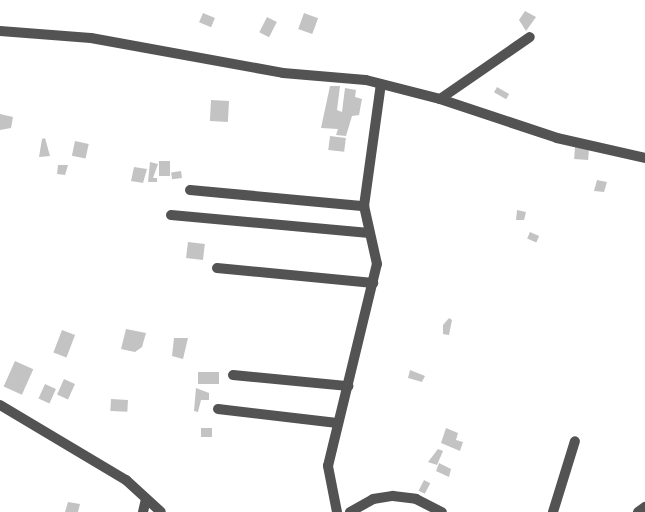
<!DOCTYPE html>
<style>
body{margin:0}
#map{position:relative;width:645px;height:512px;overflow:hidden;background:#fff;font-family:"IBM Plex Sans",sans-serif}
div>[style]{position:absolute}
.building>*{inset:0;background:#c3c3c3;transform-origin:0 0}
.street>*{height:10px;margin:-5px;padding:0 5px;transform-origin:5px;border-radius:5px;background:#535353}
span{translate:-50% -50%;white-space:nowrap;text-align:center;line-height:1.15;-webkit-text-stroke:4.5px #fff;paint-order:stroke}
</style>
<div id="map">
<div class="building">
<i style="clip-path:polygon(525px 11px,536px 17px,526px 31px,519px 20px)"></i>
<i style="left:203px;top:13px;width:13px;height:10px;rotate:23deg"></i>
<i style="left:304px;top:13px;width:15px;height:17px;rotate:20deg"></i>
<i style="left:267px;top:17px;width:11px;height:17px;rotate:27deg"></i>
<i style="clip-path:polygon(330px 86px,340px 86px,337px 110px,342px 112px,345px 88px,356px 90px,355px 97px,362px 99px,359px 115px,352px 116px,346px 136px,336px 135px,338px 129px,321px 128px)"></i>
<i style="left:497px;top:87px;width:14px;height:6px;rotate:30deg"></i>
<i style="left:229px;top:101px;width:21px;height:18px;rotate:93deg"></i>
<i style="clip-path:polygon(0 114px,13px 117px,11px 128px,0 130px)"></i>
<i style="left:330px;top:136px;width:16px;height:14px;rotate:7deg"></i>
<i style="clip-path:polygon(45px 138px,50px 156px,39px 157px,42px 139px)"></i>
<i style="left:75px;top:141px;width:14px;height:15px;rotate:12deg"></i>
<i style="left:575px;top:147px;width:14px;height:12px;rotate:4deg"></i>
<i style="left:170px;top:161px;width:15px;height:11px;rotate:90deg"></i>
<i style="clip-path:polygon(150px 162px,158px 164px,153px 178px,157px 178px,157px 182px,148px 182px)"></i>
<i style="clip-path:polygon(58px 165px,68px 165px,65px 175px,57px 174px)"></i>
<i style="clip-path:polygon(134px 167px,147px 169px,143px 183px,131px 181px)"></i>
<i style="left:181px;top:171px;width:7px;height:10px;rotate:82deg"></i>
<i style="clip-path:polygon(597px 180px,607px 182px,604px 192px,594px 191px)"></i>
<i style="clip-path:polygon(517px 210px,526px 212px,524px 220px,516px 220px)"></i>
<i style="left:530px;top:232px;width:10px;height:7px;rotate:24deg"></i>
<i style="left:188px;top:242px;width:17px;height:16px;rotate:7deg"></i>
<i style="clip-path:polygon(449px 318px,452px 320px,449px 335px,443px 334px,443px 325px)"></i>
<i style="clip-path:polygon(126px 329px,146px 333px,142px 347px,135px 352px,121px 349px)"></i>
<i style="left:62px;top:330px;width:14px;height:24px;rotate:21deg"></i>
<i style="clip-path:polygon(174px 338px,188px 338px,183px 359px,172px 356px)"></i>
<i style="left:15px;top:361px;width:20px;height:28px;rotate:24deg"></i>
<i style="clip-path:polygon(410px 370px,425px 376px,422px 382px,408px 378px)"></i>
<i style="left:198px;top:372px;width:21px;height:12px"></i>
<i style="left:64px;top:379px;width:12px;height:17px;rotate:24deg"></i>
<i style="left:45px;top:384px;width:12px;height:16px;rotate:24deg"></i>
<i style="clip-path:polygon(196px 388px,209px 393px,209px 400px,201px 400px,198px 412px,194px 411px)"></i>
<i style="left:111px;top:399px;width:17px;height:12px;rotate:3deg"></i>
<i style="left:201px;top:428px;width:11px;height:9px"></i>
<i style="clip-path:polygon(446px 428px,458px 433px,456px 440px,463px 442px,460px 451px,441px 443px)"></i>
<i style="clip-path:polygon(438px 449px,443px 451px,437px 465px,428px 462px)"></i>
<i style="clip-path:polygon(439px 463px,451px 469px,449px 477px,436px 471px)"></i>
<i style="left:424px;top:480px;width:7px;height:12px;rotate:27deg"></i>
<i style="clip-path:polygon(68px 502px,80px 504px,78px 512px,65px 512px)"></i>
</div>
<div class="street">
<i style="left:0;top:31px;width:91px;rotate:4.4deg"></i>
<i style="left:91px;top:38px;width:195px;rotate:10.3deg"></i>
<i style="left:283px;top:73px;width:83px;rotate:4.8deg"></i>
<i style="left:366px;top:80px;width:76px;rotate:14.4deg"></i>
<i style="left:440px;top:99px;width:123px;rotate:18.4deg"></i>
<i style="left:557px;top:138px;width:90px;rotate:12.8deg"></i>
<i style="left:440px;top:99px;width:109px;rotate:-34.6deg"></i>
<i style="left:190px;top:190px;width:175px;rotate:5.3deg"></i>
<i style="left:171px;top:215px;width:199px;rotate:5.2deg"></i>
<i style="left:217px;top:268px;width:157px;rotate:5.5deg"></i>
<i style="left:233px;top:375px;width:116px;rotate:5.5deg"></i>
<i style="left:0;top:405px;width:147px;rotate:30.8deg"></i>
<i style="left:126px;top:480px;width:47px;rotate:42.4deg"></i>
<i style="left:218px;top:409px;width:120px;rotate:6.7deg"></i>
<i style="left:143px;top:512px;width:13px;rotate:-77deg"></i>
<i style="left:337px;top:512px;width:47px;rotate:-101.1deg"></i>
<i style="left:328px;top:466px;width:208px;rotate:-76.4deg"></i>
<i style="left:377px;top:264px;width:59px;rotate:-102.6deg"></i>
<i style="left:364px;top:206px;width:123px;rotate:-82.1deg"></i>
<i style="left:350px;top:512px;width:26px;rotate:-29deg"></i>
<i style="left:373px;top:499px;width:20px;rotate:-9deg"></i>
<i style="left:393px;top:496px;width:23px;rotate:7deg"></i>
<i style="left:416px;top:499px;width:29px;rotate:27deg"></i>
<i style="left:553px;top:512px;width:74px;rotate:-72.8deg"></i>
<i style="left:638px;top:512px;width:9px;rotate:-36deg"></i>
</div>
</div>
